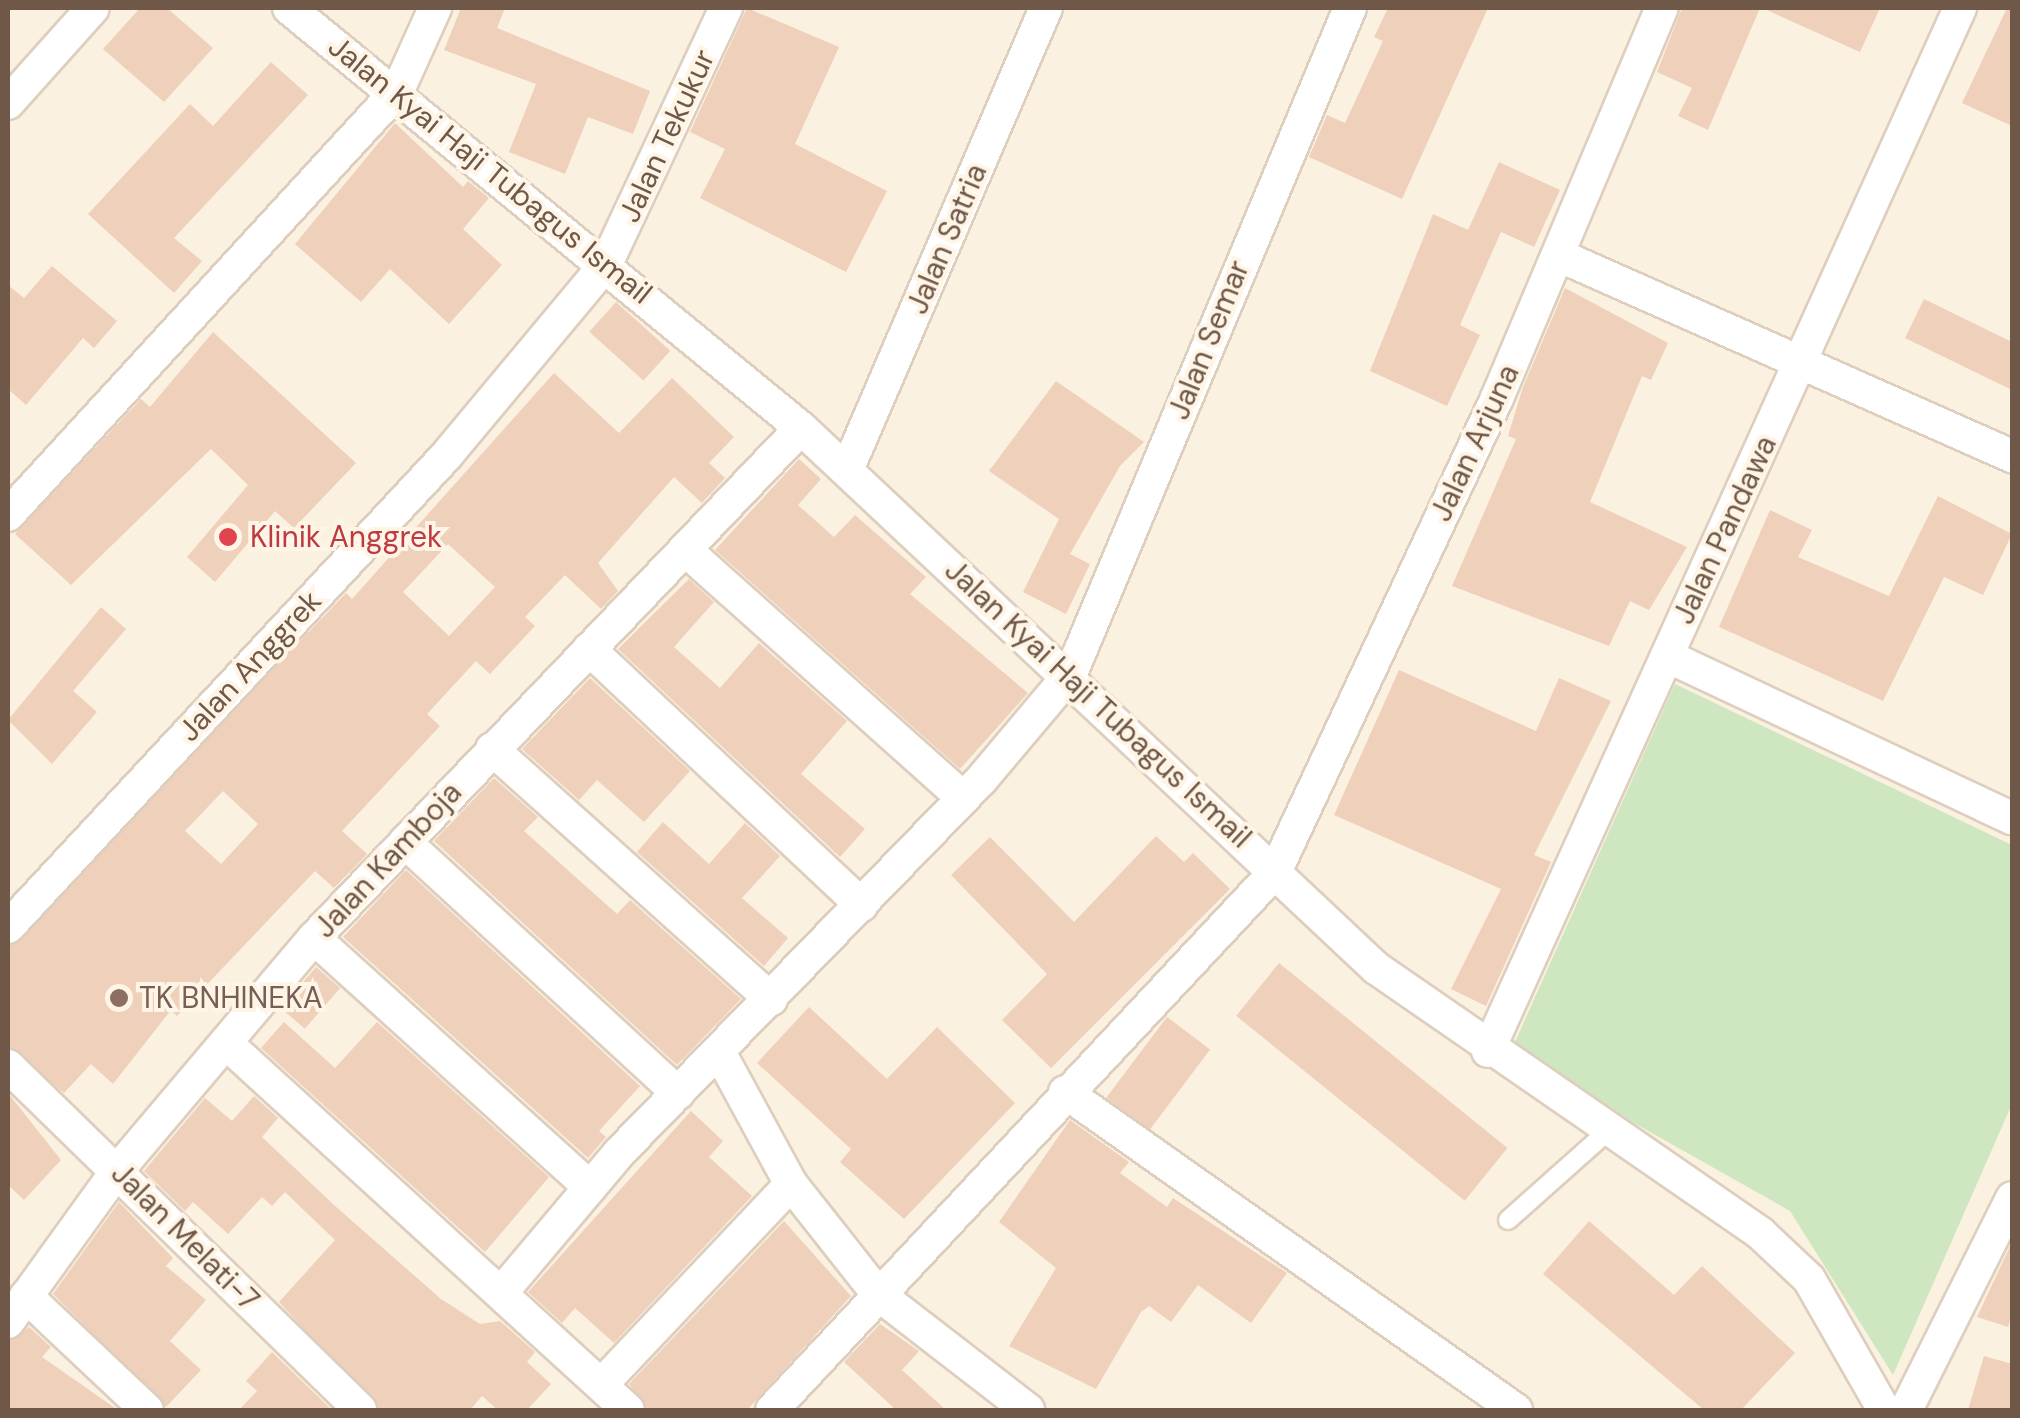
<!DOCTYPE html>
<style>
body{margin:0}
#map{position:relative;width:2020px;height:1418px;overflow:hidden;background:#fbf1e1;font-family:"DM Sans",sans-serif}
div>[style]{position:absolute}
.green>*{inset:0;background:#cfe7c1}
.building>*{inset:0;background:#efd0ba;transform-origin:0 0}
.roads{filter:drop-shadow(2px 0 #decebd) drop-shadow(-2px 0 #decebd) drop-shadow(0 2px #decebd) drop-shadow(0 -2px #decebd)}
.lane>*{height:18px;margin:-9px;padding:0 9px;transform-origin:9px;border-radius:9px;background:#fff}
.street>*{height:32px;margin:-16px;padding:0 16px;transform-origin:16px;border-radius:16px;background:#fff}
.dots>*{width:28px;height:28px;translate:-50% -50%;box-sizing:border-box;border:5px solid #fef5e7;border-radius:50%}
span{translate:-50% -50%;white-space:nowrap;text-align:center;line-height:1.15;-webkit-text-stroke:8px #fef5e7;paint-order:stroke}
.street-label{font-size:30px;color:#705849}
.health-label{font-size:30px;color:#be3a42}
.left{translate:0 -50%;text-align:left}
.education-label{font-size:30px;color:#785e54}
.frame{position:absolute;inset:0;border:10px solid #705849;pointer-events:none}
</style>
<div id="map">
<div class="green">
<i style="clip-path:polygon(1675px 684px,2012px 845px,2012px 1104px,1893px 1375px,1790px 1211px,1510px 1053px)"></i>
</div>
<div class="building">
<i style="clip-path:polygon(140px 8px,167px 8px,213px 48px,164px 102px,103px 49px)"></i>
<i style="clip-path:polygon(461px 8px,505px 8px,497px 28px,650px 91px,633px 134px,588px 117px,565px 174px,509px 152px,536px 84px,444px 50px)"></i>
<i style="clip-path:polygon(747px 8px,839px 47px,795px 144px,887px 191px,846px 272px,700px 198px,725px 149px,690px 132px)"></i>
<i style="clip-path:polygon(1388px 8px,1488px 8px,1402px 199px,1309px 157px,1327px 115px,1345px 123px,1383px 41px,1374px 37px)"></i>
<i style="clip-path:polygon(1682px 8px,1760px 8px,1708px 130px,1678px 116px,1692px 88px,1657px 72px)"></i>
<i style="clip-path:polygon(1762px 8px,1880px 8px,1860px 52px)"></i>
<i style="clip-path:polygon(2007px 8px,2012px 8px,2012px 126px,1962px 103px)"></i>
<i style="clip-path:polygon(271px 62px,308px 95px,174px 238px,202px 261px,174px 293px,88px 214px,190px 104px,213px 126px)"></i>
<i style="clip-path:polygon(395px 123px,463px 187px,468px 181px,489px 198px,463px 229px,502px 265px,449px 324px,390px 269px,361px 302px,295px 244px)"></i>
<i style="clip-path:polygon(1499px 162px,1560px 190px,1534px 247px,1501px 232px,1460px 325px,1480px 335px,1447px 406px,1370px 371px,1433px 214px,1468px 230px)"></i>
<i style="clip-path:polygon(52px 266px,117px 321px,94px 348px,83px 338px,26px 405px,8px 389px,8px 285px,24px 298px)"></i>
<i style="clip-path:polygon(1565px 288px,1668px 343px,1651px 380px,1642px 376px,1590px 502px,1687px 547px,1649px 610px,1630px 601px,1609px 646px,1452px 586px,1516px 439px,1508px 436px,1523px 387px)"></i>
<i style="clip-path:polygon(1924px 299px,2012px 342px,2012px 390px,1905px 338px)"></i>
<i style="left:616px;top:302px;width:73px;height:40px;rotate:42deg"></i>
<i style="clip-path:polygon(213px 332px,356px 463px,294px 528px,275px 511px,215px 582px,187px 557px,248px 485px,211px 449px,71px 585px,15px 534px,141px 399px,150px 407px)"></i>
<i style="clip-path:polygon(evenodd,554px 373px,619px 433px,672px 378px,734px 437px,709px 463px,725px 478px,702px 503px,674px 477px,598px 563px,618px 591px,601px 609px,565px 575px,525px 617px,535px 626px,490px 674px,476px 661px,427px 714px,440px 726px,342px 831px,367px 854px,334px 888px,315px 871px,177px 1016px,171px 1010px,113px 1084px,91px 1064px,64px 1093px,8px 1047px,8px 946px,346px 593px,352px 599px,554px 373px,448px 544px,495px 587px,449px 636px,403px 592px,448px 544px,554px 373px,223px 791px,258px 824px,221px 864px,185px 831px,223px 791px)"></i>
<i style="clip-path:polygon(1056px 381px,1144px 442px,1120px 466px,1070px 554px,1090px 564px,1066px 614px,1023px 592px,1059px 519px,989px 471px)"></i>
<i style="clip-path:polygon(799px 459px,821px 479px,798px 505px,834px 537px,855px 515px,926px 577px,910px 594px,1028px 693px,960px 769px,715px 550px)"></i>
<i style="clip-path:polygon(1938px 496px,2012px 534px,1983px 595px,1944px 577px,1883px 701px,1719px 627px,1770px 510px,1812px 530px,1798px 557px,1889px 596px)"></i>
<i style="clip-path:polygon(689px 579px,714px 602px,674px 647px,720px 688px,759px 643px,847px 721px,801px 774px,865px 829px,840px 857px,618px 649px)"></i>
<i style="clip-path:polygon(101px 607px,126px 629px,73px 691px,97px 712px,52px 764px,8px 720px)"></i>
<i style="clip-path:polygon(1399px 670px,1536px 731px,1559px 678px,1611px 701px,1534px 855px,1551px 862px,1486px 1006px,1451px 989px,1501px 889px,1334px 815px)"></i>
<i style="clip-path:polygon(590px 678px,690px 771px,644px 822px,597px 780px,579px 800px,522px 749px)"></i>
<i style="clip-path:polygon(494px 778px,538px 817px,524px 831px,617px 914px,630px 900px,741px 999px,677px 1065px,434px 841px)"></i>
<i style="clip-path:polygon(663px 822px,709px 864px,745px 823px,780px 856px,742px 898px,788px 938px,764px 966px,637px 852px)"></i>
<i style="clip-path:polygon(1156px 836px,1184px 862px,1193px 853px,1230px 889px,1051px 1068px,1002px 1020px,1047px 974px,951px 875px,990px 837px,1074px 922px)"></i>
<i style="clip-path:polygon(406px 870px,640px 1086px,599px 1131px,606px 1137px,588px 1158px,343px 937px)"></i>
<i style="left:1279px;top:963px;width:294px;height:68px;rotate:39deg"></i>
<i style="left:316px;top:967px;width:32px;height:54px;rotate:41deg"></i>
<i style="clip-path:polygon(809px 1007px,887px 1079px,937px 1027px,1015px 1103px,904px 1219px,840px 1162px,851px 1149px,757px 1063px)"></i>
<i style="left:1167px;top:1017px;width:54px;height:101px;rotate:37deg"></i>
<i style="clip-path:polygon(284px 1022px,335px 1068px,377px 1022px,549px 1177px,485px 1252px,261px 1048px)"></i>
<i style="clip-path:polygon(8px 1093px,61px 1160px,24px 1200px,8px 1185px)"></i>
<i style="clip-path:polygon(254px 1096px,278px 1118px,262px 1137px,334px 1205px,441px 1299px,480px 1324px,500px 1321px,535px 1352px,527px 1362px,551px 1384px,527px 1410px,498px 1410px,482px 1396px,470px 1410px,379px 1410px,279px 1302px,335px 1240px,285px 1192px,272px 1206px,262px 1197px,228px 1234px,193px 1202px,185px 1211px,144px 1171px,205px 1098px,232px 1121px)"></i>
<i style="clip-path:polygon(691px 1111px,723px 1141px,709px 1157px,752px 1196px,614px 1343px,575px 1308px,562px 1323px,528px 1292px)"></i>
<i style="clip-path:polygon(1070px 1120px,1129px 1162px,1120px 1173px,1167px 1207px,1173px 1198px,1287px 1273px,1251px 1323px,1198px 1285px,1171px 1322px,1149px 1306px,1141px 1312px,1096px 1389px,1009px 1346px,1056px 1268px,999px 1222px)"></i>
<i style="clip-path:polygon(119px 1202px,173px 1258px,166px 1266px,206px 1300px,170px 1341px,201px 1370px,166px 1407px,53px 1294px)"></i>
<i style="clip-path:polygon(784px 1221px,851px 1296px,747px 1410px,648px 1410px,629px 1384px)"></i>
<i style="clip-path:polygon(1589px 1221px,1674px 1295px,1702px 1266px,1795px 1353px,1741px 1410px,1704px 1410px,1543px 1274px)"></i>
<i style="clip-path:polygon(2012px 1242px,2012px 1313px,2008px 1327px,1977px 1317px)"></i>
<i style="clip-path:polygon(880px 1324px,919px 1351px,902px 1370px,946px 1410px,896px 1410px,844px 1362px)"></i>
<i style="clip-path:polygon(29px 1327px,51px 1347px,42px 1357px,118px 1410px,8px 1410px,8px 1342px)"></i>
<i style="clip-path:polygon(272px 1352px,332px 1410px,239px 1410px,257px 1391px,246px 1381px)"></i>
<i style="clip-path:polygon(1984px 1356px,2012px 1364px,2012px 1410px,1968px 1410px)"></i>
</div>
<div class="roads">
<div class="lane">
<i style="left:1508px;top:1220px;width:135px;rotate:-41.7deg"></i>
</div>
<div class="street">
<i style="left:289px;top:8px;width:662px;rotate:39.36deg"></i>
<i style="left:801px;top:428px;width:789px;rotate:43.2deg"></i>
<i style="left:1376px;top:968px;width:467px;rotate:34.6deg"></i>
<i style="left:1760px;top:1233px;width:67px;rotate:43.2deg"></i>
<i style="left:1809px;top:1279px;width:151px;rotate:60.2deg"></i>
<i style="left:8px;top:103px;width:127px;rotate:-48.2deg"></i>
<i style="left:1558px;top:255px;width:497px;rotate:23.9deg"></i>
<i style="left:847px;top:470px;width:503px;rotate:-66.7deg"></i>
<i style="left:8px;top:515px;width:577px;rotate:-47.46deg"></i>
<i style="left:398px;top:90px;width:90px;rotate:-65.7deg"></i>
<i style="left:689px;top:553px;width:368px;rotate:41.8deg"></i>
<i style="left:589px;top:649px;width:374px;rotate:43.2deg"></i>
<i style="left:1667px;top:656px;width:381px;rotate:25.2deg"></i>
<i style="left:492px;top:749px;width:375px;rotate:41.9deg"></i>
<i style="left:405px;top:842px;width:371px;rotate:42.6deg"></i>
<i style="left:8px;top:927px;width:643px;rotate:-47.08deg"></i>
<i style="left:446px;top:456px;width:250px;rotate:-50.2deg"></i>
<i style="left:606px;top:264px;width:283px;rotate:-64.9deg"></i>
<i style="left:314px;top:938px;width:372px;rotate:42.1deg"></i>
<i style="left:226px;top:1043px;width:544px;rotate:42.39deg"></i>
<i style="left:1488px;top:1051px;width:1145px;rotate:-65.65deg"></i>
<i style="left:719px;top:1052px;width:150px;rotate:61.4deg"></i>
<i style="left:791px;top:1184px;width:140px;rotate:51.7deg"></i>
<i style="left:878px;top:1294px;width:190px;rotate:37.7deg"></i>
<i style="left:8px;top:1066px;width:492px;rotate:44.3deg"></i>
<i style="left:1065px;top:1092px;width:552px;rotate:35.19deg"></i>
<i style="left:502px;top:1292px;width:182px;rotate:-49.9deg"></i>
<i style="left:619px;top:1153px;width:520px;rotate:-45.86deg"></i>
<i style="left:981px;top:780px;width:140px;rotate:-49.9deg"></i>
<i style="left:1071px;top:673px;width:721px;rotate:-67.24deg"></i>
<i style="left:26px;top:1296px;width:166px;rotate:43.3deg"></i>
<i style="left:8px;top:1322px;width:186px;rotate:-54.2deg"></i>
<i style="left:117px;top:1171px;width:305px;rotate:-49.8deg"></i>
<i style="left:314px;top:938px;width:705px;rotate:-46.32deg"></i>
<i style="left:602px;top:1384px;width:275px;rotate:-46.6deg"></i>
<i style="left:772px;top:1410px;width:737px;rotate:-46.93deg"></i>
<i style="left:1275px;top:872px;width:523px;rotate:-64.9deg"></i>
<i style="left:1497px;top:398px;width:423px;rotate:-67.1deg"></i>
<i style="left:1906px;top:1410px;width:237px;rotate:-63.4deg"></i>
</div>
</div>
<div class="dots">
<i style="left:228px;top:537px;background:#e0444e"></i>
<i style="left:119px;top:998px;background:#8d6e63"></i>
</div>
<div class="street-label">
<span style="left:667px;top:136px;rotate:-65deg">Jalan Tekukur</span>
<span style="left:490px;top:170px;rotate:39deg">Jalan Kyai Haji Tubagus Ismail</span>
<span style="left:947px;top:239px;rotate:-67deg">Jalan Satria</span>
<span style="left:1209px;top:340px;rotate:-68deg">Jalan Semar</span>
<span style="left:1475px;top:443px;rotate:-65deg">Jalan Arjuna</span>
<span style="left:1725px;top:530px;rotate:-65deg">Jalan Pandawa</span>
<span style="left:250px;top:666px;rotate:-47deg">Jalan Anggrek</span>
<span style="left:1098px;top:704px;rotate:43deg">Jalan Kyai Haji Tubagus Ismail</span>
<span style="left:388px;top:860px;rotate:-47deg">Jalan Kamboja</span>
<span style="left:185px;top:1237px;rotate:45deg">Jalan Melati-7</span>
</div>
<div class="health-label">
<span class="left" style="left:250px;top:537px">Klinik Anggrek</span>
</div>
<div class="education-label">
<span class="left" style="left:139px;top:998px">TK BNHINEKA</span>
</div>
<div class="frame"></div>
</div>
